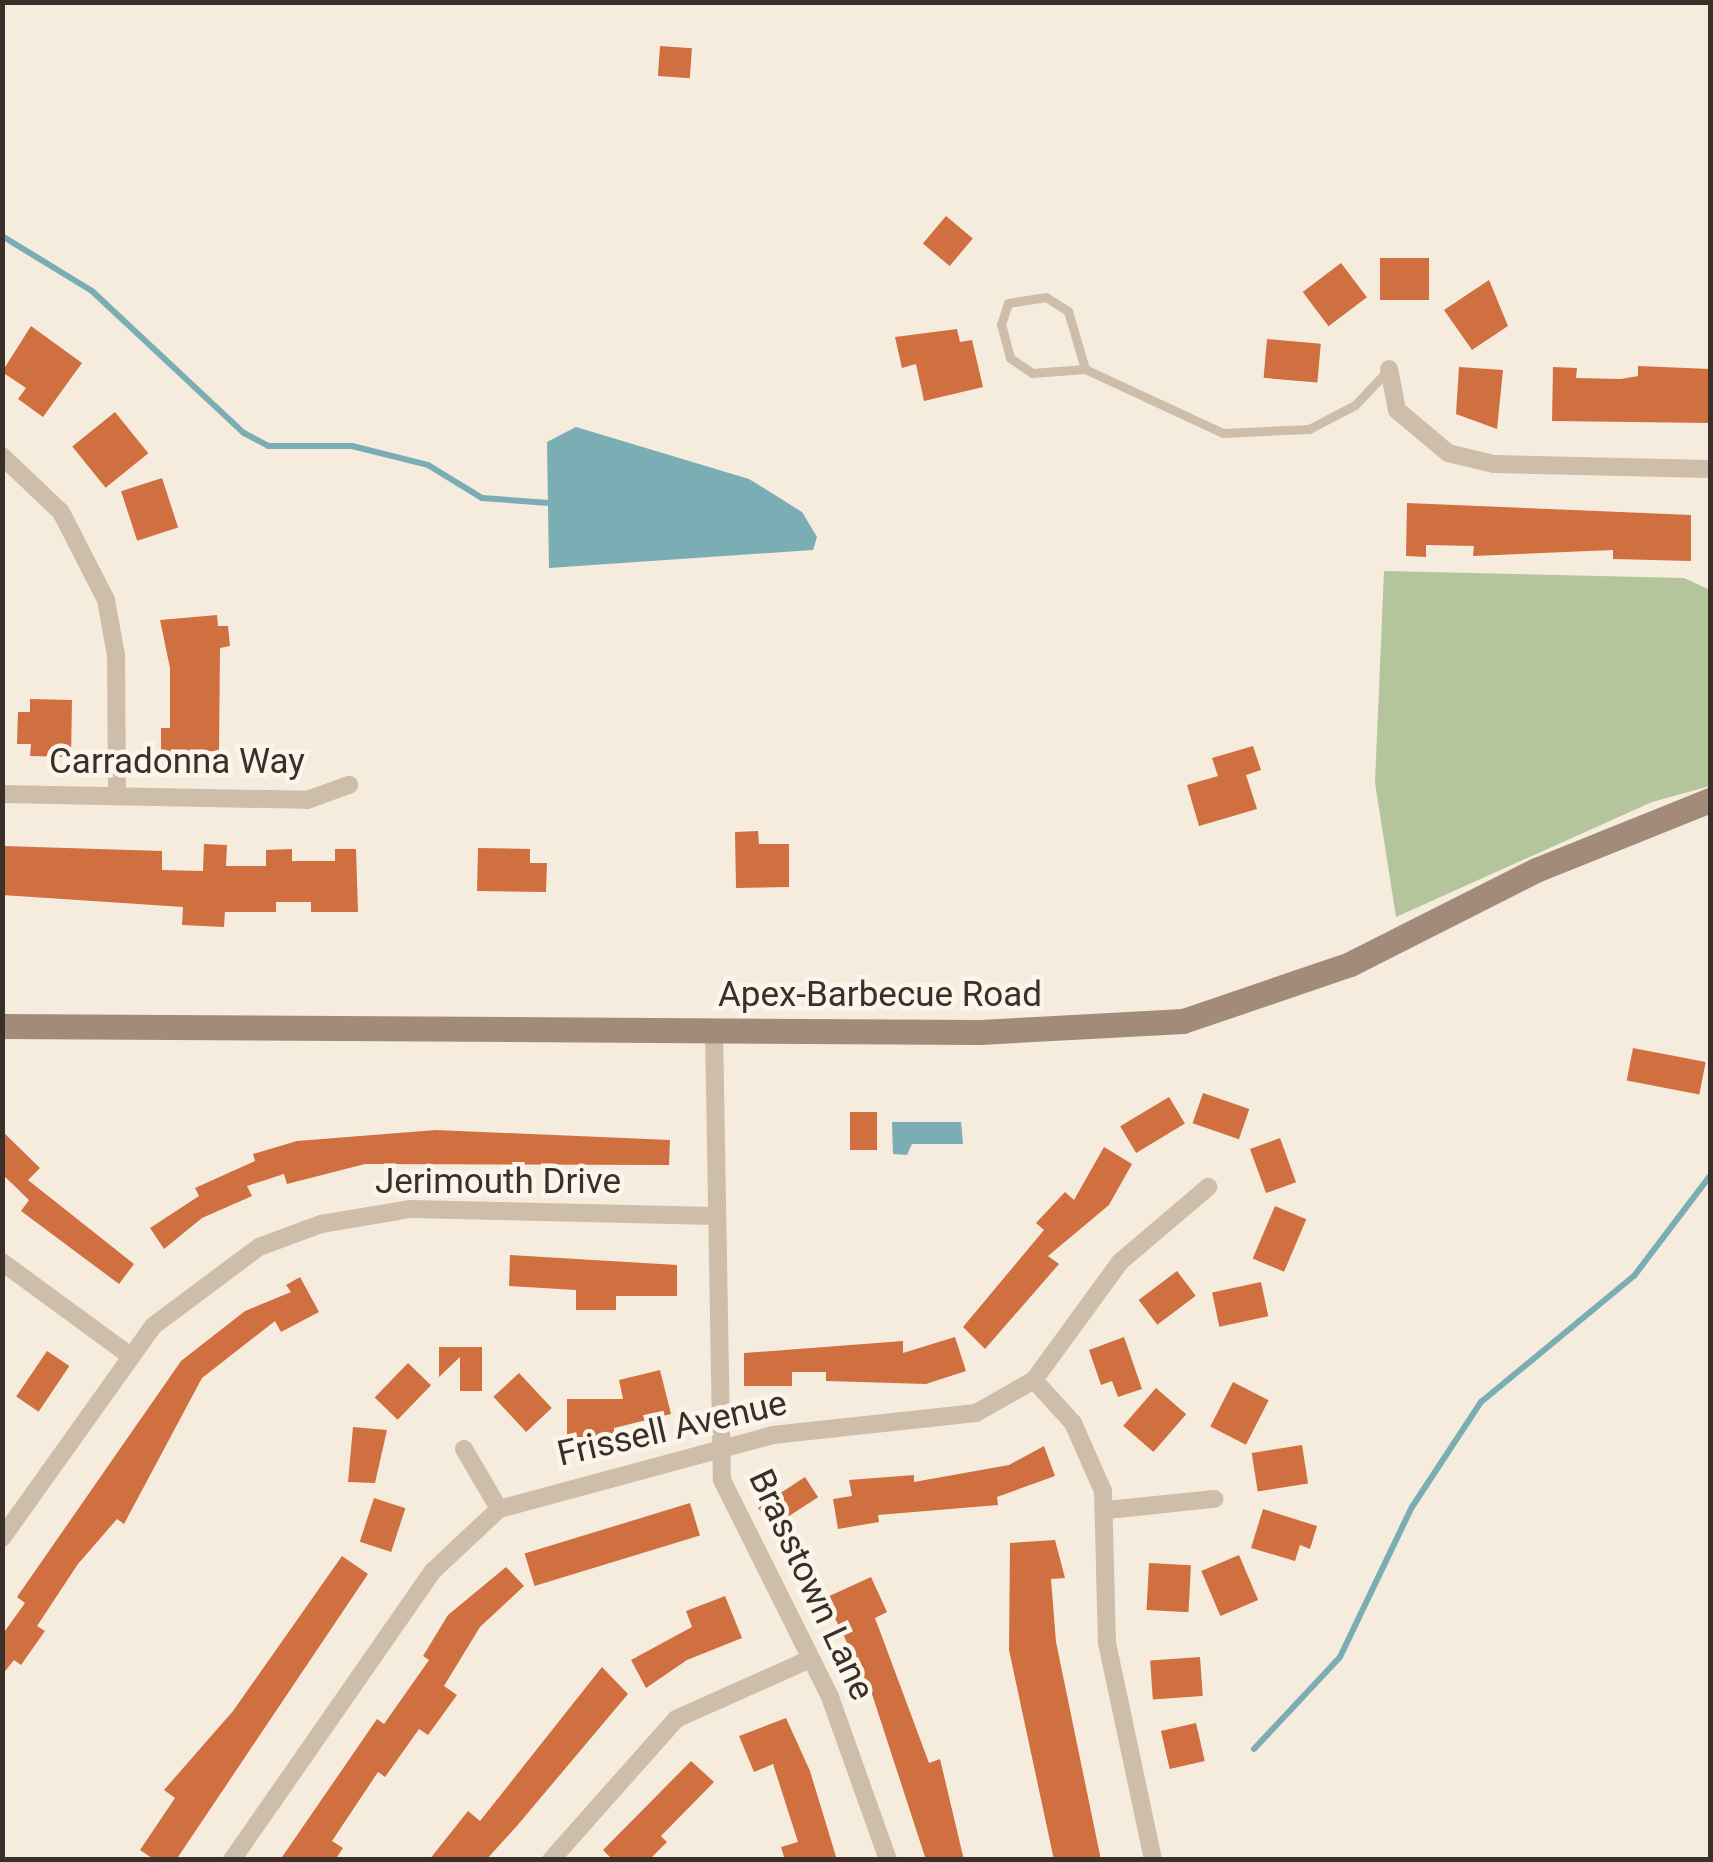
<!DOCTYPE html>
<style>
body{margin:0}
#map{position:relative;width:1713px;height:1862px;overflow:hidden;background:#f5ecde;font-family:Roboto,sans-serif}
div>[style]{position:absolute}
.green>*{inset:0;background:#b4c59c}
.water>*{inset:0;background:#7aadb4}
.stream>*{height:6px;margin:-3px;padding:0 3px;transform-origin:3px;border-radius:3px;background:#7aadb4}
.building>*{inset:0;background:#d07041;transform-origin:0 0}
.lane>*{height:9px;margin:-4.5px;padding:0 4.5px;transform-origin:4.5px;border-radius:4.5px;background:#cebda8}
.street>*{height:18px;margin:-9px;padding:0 9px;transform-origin:9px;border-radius:9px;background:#cebda8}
.secondary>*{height:25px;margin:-12.5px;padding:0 12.5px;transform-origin:12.5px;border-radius:12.5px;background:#a28c79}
span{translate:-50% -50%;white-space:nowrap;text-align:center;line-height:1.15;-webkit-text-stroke:9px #fbf5eb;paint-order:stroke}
.street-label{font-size:35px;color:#3b3029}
.frame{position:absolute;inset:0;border:5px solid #3b3029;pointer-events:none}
</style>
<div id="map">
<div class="green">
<i style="clip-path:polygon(1384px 571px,1684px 578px,1710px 590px,1710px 786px,1652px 802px,1396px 917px,1375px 783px)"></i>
</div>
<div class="water">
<i style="clip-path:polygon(576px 427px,749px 479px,802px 512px,817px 537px,813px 550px,549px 568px,547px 442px)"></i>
<i style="clip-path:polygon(892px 1122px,961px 1122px,963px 1144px,912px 1144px,907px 1155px,893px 1154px)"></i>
</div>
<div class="stream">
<i style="left:2px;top:236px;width:105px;rotate:31.4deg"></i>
<i style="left:92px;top:291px;width:208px;rotate:43.1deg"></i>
<i style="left:244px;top:433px;width:27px;rotate:28deg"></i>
<i style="left:268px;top:446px;width:84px"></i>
<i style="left:352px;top:446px;width:78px;rotate:14deg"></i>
<i style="left:428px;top:465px;width:63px;rotate:31.4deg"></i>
<i style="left:482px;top:498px;width:67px;rotate:4.3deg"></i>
<i style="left:1254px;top:1749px;width:126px;rotate:-46.9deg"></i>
<i style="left:1340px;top:1657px;width:166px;rotate:-64.4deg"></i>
<i style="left:1412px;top:1507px;width:126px;rotate:-56.7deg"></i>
<i style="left:1481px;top:1402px;width:198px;rotate:-39.5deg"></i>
<i style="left:1634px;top:1276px;width:126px;rotate:-52.8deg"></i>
</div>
<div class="building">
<i style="left:660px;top:46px;width:32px;height:30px;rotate:4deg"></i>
<i style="left:946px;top:216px;width:35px;height:36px;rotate:40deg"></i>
<i style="left:1380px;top:258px;width:49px;height:42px"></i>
<i style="left:1341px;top:263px;width:43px;height:48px;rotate:53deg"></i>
<i style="clip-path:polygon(1489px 280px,1508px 326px,1472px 350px,1444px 310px)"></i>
<i style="clip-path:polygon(31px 326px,82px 363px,43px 417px,18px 399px,26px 388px,2px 372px)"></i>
<i style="clip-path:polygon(957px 329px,960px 342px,972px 340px,983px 387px,924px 401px,916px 364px,902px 368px,895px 337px)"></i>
<i style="left:1267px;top:339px;width:54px;height:39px;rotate:5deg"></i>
<i style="clip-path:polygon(1638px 366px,1710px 369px,1710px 423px,1552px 421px,1553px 367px,1577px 368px,1576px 378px,1621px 379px,1638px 376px)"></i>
<i style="clip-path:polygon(1459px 367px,1503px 370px,1497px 429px,1456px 414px)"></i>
<i style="left:115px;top:412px;width:53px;height:55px;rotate:51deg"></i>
<i style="left:162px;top:478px;width:52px;height:43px;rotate:72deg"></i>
<i style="clip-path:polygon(1407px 503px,1691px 515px,1691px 561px,1613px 559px,1613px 550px,1473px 556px,1474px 546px,1426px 545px,1426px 557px,1406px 556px)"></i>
<i style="clip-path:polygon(217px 615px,218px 626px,228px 626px,230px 646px,220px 648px,219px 751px,161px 752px,161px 728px,170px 728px,170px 668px,160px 620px)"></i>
<i style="clip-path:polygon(30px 699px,72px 700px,71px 757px,30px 756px,31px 744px,17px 744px,18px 712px,30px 712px)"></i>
<i style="clip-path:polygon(1253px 746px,1261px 770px,1246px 775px,1257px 809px,1199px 826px,1187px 785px,1218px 776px,1212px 758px)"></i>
<i style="clip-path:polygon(758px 831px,759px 844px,789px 844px,789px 887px,736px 888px,735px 832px)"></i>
<i style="clip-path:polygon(204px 844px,227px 845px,226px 866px,266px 866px,266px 850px,292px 849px,292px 861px,335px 861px,335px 849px,356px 849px,358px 912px,311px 912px,311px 902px,276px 902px,276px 912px,225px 912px,224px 927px,182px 925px,183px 907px,2px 895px,3px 846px,162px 851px,162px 870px,203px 871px)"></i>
<i style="clip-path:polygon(478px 848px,530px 849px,530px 863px,547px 863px,546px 892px,477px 891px)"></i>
<i style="left:1633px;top:1048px;width:74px;height:33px;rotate:11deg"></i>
<i style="left:1203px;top:1093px;width:49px;height:32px;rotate:19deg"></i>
<i style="left:1169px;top:1097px;width:31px;height:57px;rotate:59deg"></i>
<i style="left:850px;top:1112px;width:27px;height:38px"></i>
<i style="clip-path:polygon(436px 1130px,670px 1140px,669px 1165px,365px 1164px,287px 1184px,284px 1174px,247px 1186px,252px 1196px,202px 1218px,164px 1249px,150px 1228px,199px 1196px,195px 1188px,255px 1161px,253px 1154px,297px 1141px)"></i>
<i style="clip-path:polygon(2px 1131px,40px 1168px,28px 1180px,134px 1264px,119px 1284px,21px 1211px,29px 1200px,2px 1174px)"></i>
<i style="left:1280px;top:1138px;width:47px;height:32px;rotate:70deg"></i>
<i style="clip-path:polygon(1104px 1147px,1132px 1164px,1109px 1205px,1048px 1256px,1059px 1264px,985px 1349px,963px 1327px,1044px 1230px,1036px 1223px,1065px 1192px,1074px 1200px)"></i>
<i style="left:1275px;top:1206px;width:34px;height:57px;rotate:23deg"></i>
<i style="clip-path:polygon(510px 1255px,677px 1265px,677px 1296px,616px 1296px,616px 1310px,576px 1310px,576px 1290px,509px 1286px)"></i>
<i style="left:1177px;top:1271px;width:31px;height:48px;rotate:53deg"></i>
<i style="clip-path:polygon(300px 1277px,319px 1312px,281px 1332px,275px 1321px,202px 1378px,124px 1524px,117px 1519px,78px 1564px,37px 1626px,45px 1631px,21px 1665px,14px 1660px,2px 1675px,2px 1635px,25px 1603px,17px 1597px,181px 1361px,245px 1311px,291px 1292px,286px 1285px)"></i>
<i style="left:1261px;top:1282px;width:35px;height:50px;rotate:78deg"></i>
<i style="clip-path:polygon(955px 1337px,966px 1371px,926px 1384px,826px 1381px,826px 1372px,792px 1372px,792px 1386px,744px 1386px,744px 1353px,903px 1341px,903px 1353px)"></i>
<i style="clip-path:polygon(1124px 1337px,1142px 1389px,1118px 1397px,1112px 1381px,1101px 1385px,1089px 1350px)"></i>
<i style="clip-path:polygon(439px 1347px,482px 1347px,482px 1391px,460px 1391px,460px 1357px,439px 1377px)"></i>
<i style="left:47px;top:1351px;width:27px;height:55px;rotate:34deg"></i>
<i style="left:408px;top:1363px;width:32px;height:48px;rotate:44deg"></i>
<i style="clip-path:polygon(660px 1370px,671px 1414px,614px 1428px,614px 1437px,567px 1437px,567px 1399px,623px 1399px,619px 1380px)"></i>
<i style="left:519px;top:1373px;width:48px;height:35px;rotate:47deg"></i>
<i style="left:1233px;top:1382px;width:40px;height:50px;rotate:27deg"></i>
<i style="left:1156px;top:1388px;width:40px;height:50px;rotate:41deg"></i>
<i style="clip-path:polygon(353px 1427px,387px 1430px,375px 1483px,348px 1482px)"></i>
<i style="left:1302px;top:1445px;width:39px;height:51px;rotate:81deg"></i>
<i style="clip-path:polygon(1044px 1446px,1055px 1476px,997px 1497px,998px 1505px,878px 1515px,879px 1522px,838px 1529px,833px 1499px,852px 1496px,849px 1480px,914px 1475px,914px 1482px,1009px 1465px)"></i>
<i style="left:805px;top:1477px;width:24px;height:56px;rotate:57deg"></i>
<i style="left:374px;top:1498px;width:33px;height:46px;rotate:18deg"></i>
<i style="left:690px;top:1503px;width:34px;height:173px;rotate:73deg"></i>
<i style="clip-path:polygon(1263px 1509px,1317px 1526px,1310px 1549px,1300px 1545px,1295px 1561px,1251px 1548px)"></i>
<i style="clip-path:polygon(1055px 1540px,1065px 1578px,1051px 1579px,1056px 1642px,1101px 1860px,1054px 1860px,1009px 1650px,1010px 1543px)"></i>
<i style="left:1239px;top:1555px;width:49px;height:41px;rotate:67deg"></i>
<i style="clip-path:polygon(342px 1556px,368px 1574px,176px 1860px,155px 1860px,140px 1850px,175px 1798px,164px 1790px,233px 1711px)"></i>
<i style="left:1149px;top:1563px;width:42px;height:47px;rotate:3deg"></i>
<i style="clip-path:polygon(506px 1567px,524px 1586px,480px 1627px,444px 1686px,457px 1695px,428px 1735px,419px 1729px,385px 1777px,378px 1772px,332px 1841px,343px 1848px,335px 1860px,280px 1860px,377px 1719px,384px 1724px,429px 1660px,423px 1656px,448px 1615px)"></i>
<i style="clip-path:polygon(871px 1577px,887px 1612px,875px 1618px,929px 1763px,940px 1759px,964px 1860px,926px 1860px,871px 1691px,825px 1598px)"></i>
<i style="clip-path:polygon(725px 1596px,742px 1638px,687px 1660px,646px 1688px,631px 1660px,692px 1627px,686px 1611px)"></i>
<i style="left:1200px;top:1657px;width:39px;height:50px;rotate:86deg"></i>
<i style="clip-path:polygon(602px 1667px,628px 1694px,516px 1827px,486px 1860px,429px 1860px,468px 1811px,480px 1821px)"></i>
<i style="clip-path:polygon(786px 1718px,810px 1771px,837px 1860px,785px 1860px,781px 1847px,798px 1842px,773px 1764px,754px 1772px,739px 1736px)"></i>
<i style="left:1196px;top:1723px;width:39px;height:36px;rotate:77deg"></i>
<i style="clip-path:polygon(691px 1761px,714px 1782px,661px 1836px,667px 1842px,649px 1860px,613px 1860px,603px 1850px)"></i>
</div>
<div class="lane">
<i style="left:1085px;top:369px;width:60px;rotate:-106.3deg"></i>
<i style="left:1068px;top:311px;width:26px;rotate:-148deg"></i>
<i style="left:1046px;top:297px;width:38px;rotate:171deg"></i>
<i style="left:1008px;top:303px;width:22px;rotate:108deg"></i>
<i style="left:1001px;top:324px;width:35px;rotate:75deg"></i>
<i style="left:1010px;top:358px;width:27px;rotate:34deg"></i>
<i style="left:1032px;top:373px;width:53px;rotate:-4.3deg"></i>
<i style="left:1085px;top:369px;width:152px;rotate:24.9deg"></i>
<i style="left:1223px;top:433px;width:86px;rotate:-2.7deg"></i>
<i style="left:1309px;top:429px;width:52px;rotate:-27.6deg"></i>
<i style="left:1355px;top:405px;width:47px;rotate:-46.7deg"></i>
</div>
<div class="street">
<i style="left:1389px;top:369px;width:42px;rotate:79deg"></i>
<i style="left:1397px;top:410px;width:67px;rotate:40.1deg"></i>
<i style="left:1448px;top:453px;width:47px;rotate:13.4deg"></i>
<i style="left:1494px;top:464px;width:216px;rotate:1.3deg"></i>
<i style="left:2px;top:456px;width:81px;rotate:43.5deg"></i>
<i style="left:61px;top:512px;width:99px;rotate:62.9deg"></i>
<i style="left:106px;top:600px;width:56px;rotate:79.7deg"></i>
<i style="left:116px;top:655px;width:141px;rotate:89.6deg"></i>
<i style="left:2px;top:794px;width:305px;rotate:1.1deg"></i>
<i style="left:307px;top:800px;width:45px;rotate:-19.7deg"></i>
<i style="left:714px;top:1030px;width:450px;rotate:89deg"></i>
<i style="left:722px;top:1480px;width:242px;rotate:63.5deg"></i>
<i style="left:830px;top:1697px;width:173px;rotate:70.4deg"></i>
<i style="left:2px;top:1262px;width:157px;rotate:36.2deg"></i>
<i style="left:1034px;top:1380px;width:58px;rotate:47.8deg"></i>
<i style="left:1073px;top:1423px;width:74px;rotate:66.2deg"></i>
<i style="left:1103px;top:1491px;width:152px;rotate:88.5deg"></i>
<i style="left:1107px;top:1643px;width:222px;rotate:78deg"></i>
<i style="left:464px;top:1449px;width:69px;rotate:59.7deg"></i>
<i style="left:1107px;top:1510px;width:108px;rotate:-5.9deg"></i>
<i style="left:2px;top:1538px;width:260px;rotate:-54.5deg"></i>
<i style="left:153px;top:1326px;width:132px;rotate:-36.7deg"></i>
<i style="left:259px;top:1247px;width:66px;rotate:-20.4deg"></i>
<i style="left:321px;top:1224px;width:91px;rotate:-9.5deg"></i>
<i style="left:411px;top:1209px;width:305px;rotate:1.3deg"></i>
<i style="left:232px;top:1860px;width:352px;rotate:-55.2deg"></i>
<i style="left:433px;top:1571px;width:91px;rotate:-43.2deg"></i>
<i style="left:499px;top:1509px;width:284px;rotate:-15.1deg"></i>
<i style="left:773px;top:1435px;width:204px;rotate:-6.2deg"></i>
<i style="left:976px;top:1413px;width:67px;rotate:-29.6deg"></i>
<i style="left:1034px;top:1380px;width:146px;rotate:-53.9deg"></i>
<i style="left:1120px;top:1262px;width:116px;rotate:-40.4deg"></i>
<i style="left:551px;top:1860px;width:188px;rotate:-48.4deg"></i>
<i style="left:676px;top:1719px;width:147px;rotate:-24.1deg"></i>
</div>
<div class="secondary">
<i style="left:2px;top:1026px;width:978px;rotate:0.35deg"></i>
<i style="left:980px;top:1032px;width:203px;rotate:-3.1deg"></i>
<i style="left:1183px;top:1021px;width:176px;rotate:-18.8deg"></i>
<i style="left:1350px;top:964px;width:208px;rotate:-26.8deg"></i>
<i style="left:1536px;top:870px;width:188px;rotate:-21.9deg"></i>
</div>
<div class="street-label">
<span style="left:177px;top:762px">Carradonna Way</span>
<span style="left:880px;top:995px">Apex-Barbecue Road</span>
<span style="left:498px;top:1182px">Jerimouth Drive</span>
<span style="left:672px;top:1429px;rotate:-13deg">Frissell Avenue</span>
<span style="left:811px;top:1585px;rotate:65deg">Brasstown Lane</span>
</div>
<div class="frame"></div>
</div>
